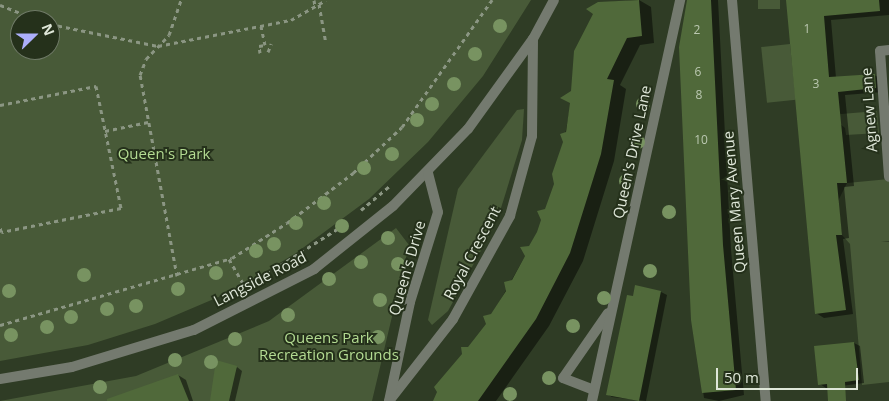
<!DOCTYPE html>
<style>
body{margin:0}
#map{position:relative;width:889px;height:401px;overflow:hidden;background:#2f3c25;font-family:"Open Sans",sans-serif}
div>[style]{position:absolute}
.green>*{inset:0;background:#485a38;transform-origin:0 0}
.shadow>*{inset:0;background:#0007}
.building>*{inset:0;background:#50693a}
.path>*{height:3px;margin-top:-1.5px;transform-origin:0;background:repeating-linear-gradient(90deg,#8b9683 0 4px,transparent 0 8px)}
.service>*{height:10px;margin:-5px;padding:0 5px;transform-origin:5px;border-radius:5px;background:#747a6f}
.minor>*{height:10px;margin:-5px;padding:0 5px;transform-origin:5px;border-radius:5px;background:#747a6f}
.tertiary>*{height:10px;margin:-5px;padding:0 5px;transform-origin:5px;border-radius:5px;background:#747a6f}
.trees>*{width:14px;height:14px;margin:-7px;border-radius:50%;background:#789361}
span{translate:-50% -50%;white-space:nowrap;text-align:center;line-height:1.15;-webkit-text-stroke:4px #25311b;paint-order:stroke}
.number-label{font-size:12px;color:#bbc8b1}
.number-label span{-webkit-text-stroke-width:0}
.street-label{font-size:15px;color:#dfe7d9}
.park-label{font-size:15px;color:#b3db92}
.north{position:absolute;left:10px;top:10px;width:50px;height:50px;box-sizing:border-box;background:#25311b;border:1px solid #6f7a67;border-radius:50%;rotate:68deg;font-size:14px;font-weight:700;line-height:20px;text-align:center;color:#dfe7d9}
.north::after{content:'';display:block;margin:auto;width:18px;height:22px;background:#acaffb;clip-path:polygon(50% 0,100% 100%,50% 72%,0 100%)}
.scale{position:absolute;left:716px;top:368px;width:142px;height:22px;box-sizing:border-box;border:2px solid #dfe7d9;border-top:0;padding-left:6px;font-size:15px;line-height:18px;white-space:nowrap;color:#dfe7d9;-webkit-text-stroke:4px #25311b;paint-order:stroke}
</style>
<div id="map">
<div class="green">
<i style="clip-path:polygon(evenodd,0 0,531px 0,483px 76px,428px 142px,369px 199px,296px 253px,235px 290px,155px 324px,88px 345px,0 361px,0 0,20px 20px,50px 20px,50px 50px,20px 50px,20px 20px)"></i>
<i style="left:758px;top:0;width:22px;height:9px"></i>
<i style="left:790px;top:44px;width:56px;height:29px;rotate:84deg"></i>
<i style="clip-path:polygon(524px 109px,522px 140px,497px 221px,448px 311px,432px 325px,428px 320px,458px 189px,517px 110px)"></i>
<i style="clip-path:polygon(877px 111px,879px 133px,846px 135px,845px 128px,829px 115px)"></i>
<i style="clip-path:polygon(889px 179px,889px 241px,881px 242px,889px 242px,889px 382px,862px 385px,850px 244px,842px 235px,838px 201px,847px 183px)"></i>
<i style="clip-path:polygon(396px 228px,409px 245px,372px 401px,0 401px,136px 376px,269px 321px)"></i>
</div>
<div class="shadow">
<i style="clip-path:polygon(639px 0,651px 7px,654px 43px,640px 45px,620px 85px,626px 89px,614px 161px,583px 261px,549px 326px,496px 401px,434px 401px,487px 324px,538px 233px,556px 184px,573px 92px,598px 3px)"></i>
<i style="clip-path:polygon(688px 0,718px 0,731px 250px,744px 395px,719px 401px,704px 398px,693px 320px)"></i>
<i style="clip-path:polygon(787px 0,889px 0,889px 15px,831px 20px,836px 78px,874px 75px,882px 79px,883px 92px,845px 95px,854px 186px,844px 187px,849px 238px,843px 239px,853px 314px,824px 318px,816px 313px)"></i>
<i style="clip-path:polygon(661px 292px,667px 295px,646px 401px,612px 397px,607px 394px,634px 297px)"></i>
<i style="clip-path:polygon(854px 343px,860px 346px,864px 383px,826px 388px,820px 384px)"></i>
<i style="clip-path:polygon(237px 367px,242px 371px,235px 401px,211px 401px)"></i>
<i style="clip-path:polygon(178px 375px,186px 380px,193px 401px,113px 401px)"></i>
</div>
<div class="building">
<i style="clip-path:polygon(639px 0,642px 36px,627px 38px,607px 79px,614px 80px,601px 154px,570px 253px,536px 319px,478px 401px,433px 401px,437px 392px,434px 387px,462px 354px,461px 347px,468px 347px,486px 324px,483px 316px,491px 314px,506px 291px,504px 282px,512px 280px,525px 256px,520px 247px,529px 246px,537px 232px,541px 220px,537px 211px,545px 209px,554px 184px,552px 174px,563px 142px,560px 134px,566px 132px,570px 103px,560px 98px,571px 91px,574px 51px,593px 14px,586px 9px,598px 2px)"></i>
<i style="clip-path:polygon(687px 0,711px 0,723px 245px,736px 390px,702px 393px,691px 320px,679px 47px)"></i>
<i style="clip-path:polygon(786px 0,879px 0,880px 11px,824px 16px,829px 77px,875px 74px,876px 88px,838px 92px,847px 183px,837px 183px,842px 235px,836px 235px,846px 310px,815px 314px)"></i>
<i style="clip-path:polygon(635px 285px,661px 291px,639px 401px,606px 395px,627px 295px,633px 296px)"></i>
<i style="clip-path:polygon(854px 342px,859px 380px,845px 382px,846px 401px,828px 401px,827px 384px,818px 385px,814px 346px)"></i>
<i style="clip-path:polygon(216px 360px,237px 366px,229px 401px,210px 401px)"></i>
<i style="clip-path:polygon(178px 374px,189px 401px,107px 401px,107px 399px)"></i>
</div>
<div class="path">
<i style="left:314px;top:0;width:6px;rotate:81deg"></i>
<i style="left:319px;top:4px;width:39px;rotate:80deg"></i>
<i style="left:0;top:5px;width:41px;rotate:21.5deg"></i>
<i style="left:50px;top:24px;width:110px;rotate:11.5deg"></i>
<i style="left:158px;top:46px;width:136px;rotate:-11.1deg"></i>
<i style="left:291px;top:20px;width:40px;rotate:-29.7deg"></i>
<i style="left:268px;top:52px;width:9px;rotate:-69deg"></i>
<i style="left:260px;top:53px;width:7px;rotate:-98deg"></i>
<i style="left:259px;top:46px;width:6px;rotate:-9deg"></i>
<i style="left:265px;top:45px;width:19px;rotate:-102deg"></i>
<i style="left:0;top:105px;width:98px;rotate:-11.2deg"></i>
<i style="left:96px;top:86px;width:125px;rotate:78.4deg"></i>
<i style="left:121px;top:208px;width:122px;rotate:168.7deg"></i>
<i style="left:1px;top:232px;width:5px;rotate:-101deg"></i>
<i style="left:105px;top:131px;width:44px;rotate:-11.8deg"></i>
<i style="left:361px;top:210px;width:39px;rotate:-40deg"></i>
<i style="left:229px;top:259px;width:34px;rotate:60deg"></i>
<i style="left:177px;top:276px;width:204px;rotate:-100.4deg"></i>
<i style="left:140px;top:75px;width:17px;rotate:-69deg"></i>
<i style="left:146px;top:59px;width:33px;rotate:-46deg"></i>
<i style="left:169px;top:35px;width:37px;rotate:-71deg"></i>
<i style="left:260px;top:278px;width:101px;rotate:-32.4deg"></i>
<i style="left:0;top:325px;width:241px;rotate:-16.1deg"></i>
<i style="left:232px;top:258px;width:65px;rotate:-32.5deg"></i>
<i style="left:287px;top:223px;width:83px;rotate:-37.1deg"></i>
<i style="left:353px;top:173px;width:67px;rotate:-43.2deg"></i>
<i style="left:402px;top:127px;width:156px;rotate:-54.7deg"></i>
</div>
<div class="service">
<i style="left:889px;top:50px;width:9px;rotate:174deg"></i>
<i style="left:880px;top:51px;width:126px;rotate:85.9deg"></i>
<i style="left:594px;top:390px;width:33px;rotate:-159deg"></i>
<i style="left:563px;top:378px;width:79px;rotate:-55.3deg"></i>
<i style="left:592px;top:401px;width:411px;rotate:-77.6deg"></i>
</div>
<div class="minor">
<i style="left:732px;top:0;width:402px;rotate:85.2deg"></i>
<i style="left:389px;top:401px;width:104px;rotate:-52deg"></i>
<i style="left:453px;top:319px;width:118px;rotate:-61deg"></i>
<i style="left:510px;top:216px;width:83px;rotate:-74.6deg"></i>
<i style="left:532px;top:136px;width:97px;rotate:-89.4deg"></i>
</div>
<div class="tertiary">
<i style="left:0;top:379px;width:73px;rotate:-9.5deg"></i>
<i style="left:72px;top:367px;width:127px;rotate:-16.9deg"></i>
<i style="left:194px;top:330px;width:135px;rotate:-26.9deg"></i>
<i style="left:314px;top:269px;width:101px;rotate:-38.6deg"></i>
<i style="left:393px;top:206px;width:107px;rotate:-45.8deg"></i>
<i style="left:468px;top:129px;width:111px;rotate:-54.2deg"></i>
<i style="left:533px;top:39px;width:44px;rotate:-61.7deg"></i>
<i style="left:389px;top:401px;width:101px;rotate:-78deg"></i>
<i style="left:410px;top:302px;width:94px;rotate:-72.7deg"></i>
<i style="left:438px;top:212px;width:40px;rotate:-104.4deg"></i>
</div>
<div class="trees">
<i style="left:500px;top:26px"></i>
<i style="left:475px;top:54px"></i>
<i style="left:454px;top:84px"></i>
<i style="left:432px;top:104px"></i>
<i style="left:643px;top:104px"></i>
<i style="left:417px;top:120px"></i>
<i style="left:638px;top:142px"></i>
<i style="left:392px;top:154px"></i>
<i style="left:364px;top:168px"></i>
<i style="left:626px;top:181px"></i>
<i style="left:324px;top:203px"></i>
<i style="left:669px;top:212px"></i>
<i style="left:296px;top:223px"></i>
<i style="left:342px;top:226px"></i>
<i style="left:388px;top:238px"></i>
<i style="left:274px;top:244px"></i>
<i style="left:256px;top:251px"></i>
<i style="left:361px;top:262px"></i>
<i style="left:398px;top:264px"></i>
<i style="left:650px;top:271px"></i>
<i style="left:216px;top:273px"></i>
<i style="left:84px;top:275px"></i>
<i style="left:329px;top:279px"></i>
<i style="left:178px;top:289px"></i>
<i style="left:9px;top:291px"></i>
<i style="left:604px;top:298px"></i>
<i style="left:380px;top:300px"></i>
<i style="left:136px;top:306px"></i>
<i style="left:107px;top:309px"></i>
<i style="left:288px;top:315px"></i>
<i style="left:71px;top:317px"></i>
<i style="left:573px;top:326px"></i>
<i style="left:47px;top:327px"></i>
<i style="left:11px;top:335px"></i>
<i style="left:378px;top:337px"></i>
<i style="left:235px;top:339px"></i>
<i style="left:175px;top:360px"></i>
<i style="left:211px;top:362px"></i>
<i style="left:549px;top:378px"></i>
<i style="left:100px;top:387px"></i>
<i style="left:510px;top:394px"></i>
</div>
<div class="number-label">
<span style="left:807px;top:29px">1</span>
<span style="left:697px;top:30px">2</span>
<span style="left:698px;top:72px">6</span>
<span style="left:816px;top:84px">3</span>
<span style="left:699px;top:95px">8</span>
<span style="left:701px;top:140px">10</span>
</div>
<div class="street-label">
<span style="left:869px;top:110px;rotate:-94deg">Agnew Lane</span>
<span style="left:632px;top:152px;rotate:-78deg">Queen's Drive Lane</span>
<span style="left:734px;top:202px;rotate:-95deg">Queen Mary Avenue</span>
<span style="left:472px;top:253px;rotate:-62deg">Royal Crescent</span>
<span style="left:407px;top:268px;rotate:-74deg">Queen's Drive</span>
<span style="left:260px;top:279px;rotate:-27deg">Langside Road</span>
</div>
<div class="park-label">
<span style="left:164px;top:154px">Queen's Park</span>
<span style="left:329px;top:346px">Queens Park<br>Recreation Grounds</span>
</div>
<div class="north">N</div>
<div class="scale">50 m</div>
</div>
